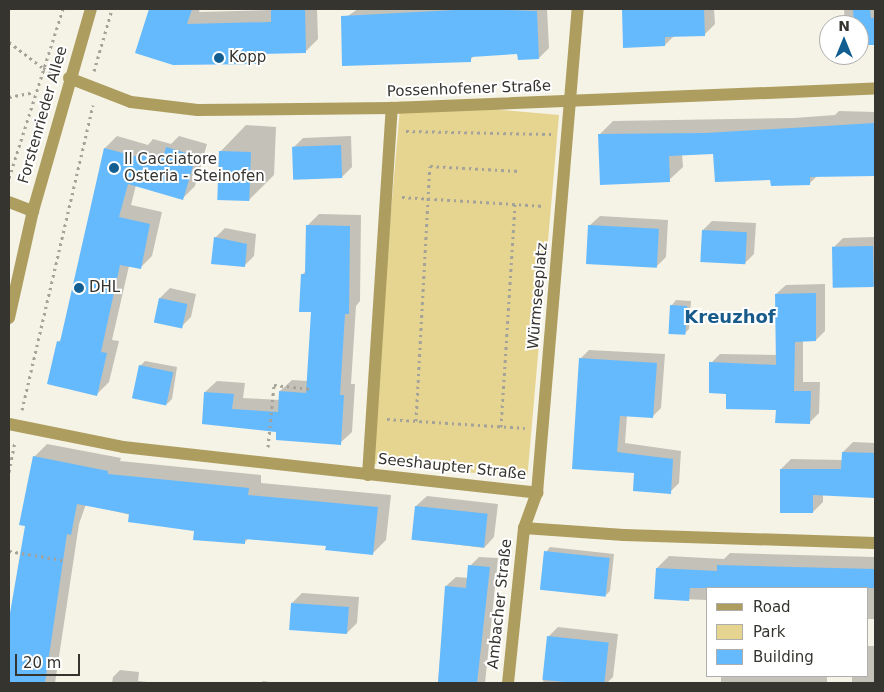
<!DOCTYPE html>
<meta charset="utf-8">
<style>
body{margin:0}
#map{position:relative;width:884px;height:692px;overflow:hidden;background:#f5f2e6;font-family:"DejaVu Sans",sans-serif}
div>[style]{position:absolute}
.green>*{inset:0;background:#e6d591;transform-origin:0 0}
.shadow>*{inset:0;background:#0003;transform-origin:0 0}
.building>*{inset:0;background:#64bafd;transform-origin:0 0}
.path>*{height:3px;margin-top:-1.5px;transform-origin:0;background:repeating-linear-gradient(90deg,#a4a299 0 2.5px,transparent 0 6.5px)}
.minor>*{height:12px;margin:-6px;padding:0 6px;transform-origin:6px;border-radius:6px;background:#ad9d5e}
.dots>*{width:14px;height:14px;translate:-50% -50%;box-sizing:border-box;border:2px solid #fff;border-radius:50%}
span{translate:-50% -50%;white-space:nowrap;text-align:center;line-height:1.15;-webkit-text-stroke:4px #fff;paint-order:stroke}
.poi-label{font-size:15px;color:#35342f}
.left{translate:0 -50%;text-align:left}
.street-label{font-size:15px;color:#35342f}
.quarter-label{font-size:18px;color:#185b8a;font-weight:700}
.frame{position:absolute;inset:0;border:10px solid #35342f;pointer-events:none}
.legend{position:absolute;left:706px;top:587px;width:162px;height:90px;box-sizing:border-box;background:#fff;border:1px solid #aeaeac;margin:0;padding:6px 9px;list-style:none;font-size:15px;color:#35342f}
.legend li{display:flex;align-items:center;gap:10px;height:25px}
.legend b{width:25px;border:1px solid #aeaeac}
.north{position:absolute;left:819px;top:15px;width:50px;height:50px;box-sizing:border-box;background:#fff;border:1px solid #aeaeac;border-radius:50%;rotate:0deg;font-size:14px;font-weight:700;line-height:20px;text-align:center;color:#35342f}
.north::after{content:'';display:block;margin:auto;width:18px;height:22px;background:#125e91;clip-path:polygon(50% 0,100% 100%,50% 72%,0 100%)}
.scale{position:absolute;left:15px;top:654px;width:65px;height:22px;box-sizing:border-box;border:2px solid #35342f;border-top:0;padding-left:6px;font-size:15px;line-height:18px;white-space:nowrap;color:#35342f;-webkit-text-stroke:4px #fff;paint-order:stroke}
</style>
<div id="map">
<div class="green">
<i style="left:559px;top:115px;width:364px;height:159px;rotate:95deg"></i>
</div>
<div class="shadow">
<i style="clip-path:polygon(151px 9px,200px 9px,199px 12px,317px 9px,318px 39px,305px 52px,268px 53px,258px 62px,136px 52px)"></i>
<i style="clip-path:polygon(358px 9px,547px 9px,549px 48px,539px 58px,519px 53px,475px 55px,470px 60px,342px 20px)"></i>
<i style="clip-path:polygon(623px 9px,714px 9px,715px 24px,705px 34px,674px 36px,665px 45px,625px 46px)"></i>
<i style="clip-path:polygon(844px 9px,875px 9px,875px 44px,859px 44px,859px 25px,845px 25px)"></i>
<i style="clip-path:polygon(839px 111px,875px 112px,875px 175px,817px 176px,810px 183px,771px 179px,715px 153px,682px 154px,683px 167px,669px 180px,600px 134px,613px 121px,794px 118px,835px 115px)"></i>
<i style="clip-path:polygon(246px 125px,276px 127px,274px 175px,248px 201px,221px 151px)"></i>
<i style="clip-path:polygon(117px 136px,148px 145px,153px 139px,171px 144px,179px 136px,207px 144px,195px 186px,183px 198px,136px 185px,131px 205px,162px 212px,152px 256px,140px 268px,129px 266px,112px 340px,119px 341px,109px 382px,97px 394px,58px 342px,63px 338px,105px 148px)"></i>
<i style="clip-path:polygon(351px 136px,352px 167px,342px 177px,293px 148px,303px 138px)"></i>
<i style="clip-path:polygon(319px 214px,361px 215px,360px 301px,356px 306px,351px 384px,355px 384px,352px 432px,340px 443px,278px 431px,203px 423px,205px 392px,217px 381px,245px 383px,243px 398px,280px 400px,280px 391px,292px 380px,308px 381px,312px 311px,302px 275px,306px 271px,307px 226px)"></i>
<i style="clip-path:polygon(600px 216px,668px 220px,666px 257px,656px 267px,589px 226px)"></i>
<i style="clip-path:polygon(712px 221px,756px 223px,754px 254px,745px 263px,703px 230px)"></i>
<i style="clip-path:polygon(225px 228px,256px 234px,254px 256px,244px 266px,215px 238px)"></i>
<i style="clip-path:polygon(875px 237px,875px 285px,874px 286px,833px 248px,843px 238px)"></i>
<i style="clip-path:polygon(825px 284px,825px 331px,816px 340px,803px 340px,803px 382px,820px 382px,819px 413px,810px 422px,727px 392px,711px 363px,720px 354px,777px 355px,776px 294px,786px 285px)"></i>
<i style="clip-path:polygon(170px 288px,196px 294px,191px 317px,181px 327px,160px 298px)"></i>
<i style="clip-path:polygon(676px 300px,691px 301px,689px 329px,684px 334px,672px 305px)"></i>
<i style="clip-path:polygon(589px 350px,665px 354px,661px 408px,652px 417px,627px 415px,625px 443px,681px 451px,679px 483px,670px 492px,636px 472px,573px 468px,580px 359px)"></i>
<i style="clip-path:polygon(145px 361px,177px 367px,172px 399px,167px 404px,140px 366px)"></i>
<i style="clip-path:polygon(853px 442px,875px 443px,875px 497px,823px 494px,823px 502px,813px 512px,781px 469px,791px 459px,843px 460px,843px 452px)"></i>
<i style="clip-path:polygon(47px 444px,121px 458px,120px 461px,261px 475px,261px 483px,391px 495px,386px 540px,373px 553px,327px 545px,249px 538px,244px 543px,86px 504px,79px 524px,55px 683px,9px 683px,9px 626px,27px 525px,34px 457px)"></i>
<i style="clip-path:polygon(427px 496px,498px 504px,494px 537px,484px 548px,413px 539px,416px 506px)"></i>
<i style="clip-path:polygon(550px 547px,614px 554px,610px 591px,606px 595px,546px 552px)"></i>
<i style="clip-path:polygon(730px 553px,875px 557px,875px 619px,868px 619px,868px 588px,708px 588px,708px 600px,656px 598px,657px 568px,669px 556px,724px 559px)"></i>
<i style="clip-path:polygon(479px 557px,498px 558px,485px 683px,438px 683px,446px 586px,456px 577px,469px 578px,470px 566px)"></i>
<i style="clip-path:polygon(302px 593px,359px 597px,357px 623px,347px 633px,290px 629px,292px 603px)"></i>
<i style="clip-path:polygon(558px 627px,618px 634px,613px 677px,607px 683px,543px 683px,548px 637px)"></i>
<i style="clip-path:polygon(868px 646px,875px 646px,875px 683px,852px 683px,852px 676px,868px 676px)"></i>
<i style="clip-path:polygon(120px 670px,139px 672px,138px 681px,157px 683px,112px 683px,113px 677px)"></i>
<i style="left:721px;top:676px;width:106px;height:7px"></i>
<i style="clip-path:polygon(263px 681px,276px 683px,261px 683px)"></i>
</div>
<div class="building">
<i style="clip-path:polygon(149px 9px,192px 9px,187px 24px,271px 22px,271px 9px,305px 9px,306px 53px,259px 54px,259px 64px,173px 65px,135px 53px)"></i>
<i style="clip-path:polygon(475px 9px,537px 11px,539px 59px,518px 60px,517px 54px,471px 57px,471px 62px,342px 66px,341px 16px)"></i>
<i style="clip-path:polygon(622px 9px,704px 9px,705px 36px,665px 37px,665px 46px,623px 48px)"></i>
<i style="clip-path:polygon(853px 9px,870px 9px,871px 18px,875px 18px,875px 45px,859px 45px,859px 25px,854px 25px)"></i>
<i style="clip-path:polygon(875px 123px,875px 176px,810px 177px,810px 185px,771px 186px,770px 180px,715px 182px,713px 154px,669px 156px,670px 182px,600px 185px,598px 134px,706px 133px)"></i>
<i style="left:341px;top:145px;width:33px;height:49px;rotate:88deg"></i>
<i style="clip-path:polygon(166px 147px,196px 156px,183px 200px,128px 184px,119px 217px,150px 224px,141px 269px,120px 265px,101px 352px,107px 353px,97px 396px,47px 384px,57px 341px,60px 342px,104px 148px,138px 157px,139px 151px,163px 158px)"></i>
<i style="left:219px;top:151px;width:32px;height:49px;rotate:2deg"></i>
<i style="clip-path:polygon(306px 225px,350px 226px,349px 314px,345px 314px,340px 395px,344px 395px,341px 445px,276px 440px,276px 432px,202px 424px,204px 392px,234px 394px,232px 409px,278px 412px,279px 391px,306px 393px,311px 312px,299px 312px,301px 274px,305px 274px)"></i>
<i style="left:588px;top:225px;width:71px;height:39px;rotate:3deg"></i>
<i style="left:702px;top:230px;width:45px;height:32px;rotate:3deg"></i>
<i style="clip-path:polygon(214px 237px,247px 244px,245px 267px,211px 264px)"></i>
<i style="left:873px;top:246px;width:41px;height:41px;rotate:89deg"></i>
<i style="clip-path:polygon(816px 293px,816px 341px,795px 342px,794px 391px,811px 391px,810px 424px,775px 423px,776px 410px,726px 409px,726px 394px,709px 393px,709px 362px,776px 365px,775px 294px)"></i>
<i style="left:159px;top:298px;width:29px;height:25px;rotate:12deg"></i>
<i style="left:670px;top:305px;width:17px;height:29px;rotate:3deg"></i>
<i style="clip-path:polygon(579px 358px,657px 363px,653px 418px,620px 416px,617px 452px,673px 459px,671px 494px,633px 491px,634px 473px,572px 469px)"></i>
<i style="left:139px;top:365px;width:35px;height:34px;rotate:12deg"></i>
<i style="clip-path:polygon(842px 452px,875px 453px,875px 498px,813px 495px,813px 513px,780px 513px,780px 469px,841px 469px)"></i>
<i style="clip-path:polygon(33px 456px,108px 471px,108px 474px,249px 488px,248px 495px,378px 507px,373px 555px,325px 550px,326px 546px,245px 539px,245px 544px,193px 540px,194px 531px,128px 522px,129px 514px,77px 504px,71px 535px,67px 534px,45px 683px,9px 683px,9px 619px,25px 526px,19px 525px)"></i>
<i style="left:415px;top:506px;width:73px;height:34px;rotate:6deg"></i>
<i style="left:544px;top:551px;width:66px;height:39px;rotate:6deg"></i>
<i style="clip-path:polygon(468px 565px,490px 567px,477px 683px,438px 683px,445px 586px,466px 588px)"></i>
<i style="clip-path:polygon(717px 565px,875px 569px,875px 588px,690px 588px,689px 601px,654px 599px,656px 568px,717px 571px)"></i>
<i style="left:291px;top:603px;width:58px;height:27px;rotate:4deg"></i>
<i style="left:547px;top:636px;width:62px;height:44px;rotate:6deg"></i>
</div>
<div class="path">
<i style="left:9px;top:42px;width:43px;rotate:37.4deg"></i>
<i style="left:43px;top:68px;width:13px;rotate:23deg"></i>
<i style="left:94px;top:71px;width:65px;rotate:-73.8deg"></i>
<i style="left:9px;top:97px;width:25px;rotate:-11deg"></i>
<i style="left:406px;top:131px;width:146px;rotate:1.2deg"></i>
<i style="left:9px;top:178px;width:177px;rotate:-72.3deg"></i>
<i style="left:402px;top:197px;width:143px;rotate:3.6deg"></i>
<i style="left:22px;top:410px;width:313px;rotate:-76.9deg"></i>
<i style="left:387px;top:419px;width:138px;rotate:3.7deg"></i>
<i style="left:416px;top:421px;width:255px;rotate:-86.9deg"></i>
<i style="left:430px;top:166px;width:90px;rotate:3.2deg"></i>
<i style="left:501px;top:427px;width:223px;rotate:-86.4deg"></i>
<i style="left:268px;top:447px;width:62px;rotate:-84.5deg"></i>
<i style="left:274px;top:385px;width:37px;rotate:6deg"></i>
<i style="left:9px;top:472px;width:32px;rotate:-79deg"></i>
<i style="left:9px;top:551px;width:54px;rotate:9.6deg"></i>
</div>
<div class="minor">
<i style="left:69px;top:78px;width:66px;rotate:21.2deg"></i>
<i style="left:131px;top:102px;width:67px;rotate:6.8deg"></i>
<i style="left:198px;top:110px;width:194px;rotate:-0.6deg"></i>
<i style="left:392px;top:108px;width:483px;rotate:-2.3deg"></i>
<i style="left:9px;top:202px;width:26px;rotate:21deg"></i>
<i style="left:9px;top:318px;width:110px;rotate:-77.4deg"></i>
<i style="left:33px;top:211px;width:210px;rotate:-74deg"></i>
<i style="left:9px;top:424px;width:116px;rotate:11.4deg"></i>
<i style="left:123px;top:447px;width:417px;rotate:6.3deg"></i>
<i style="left:368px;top:475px;width:368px;rotate:-86.3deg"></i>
<i style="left:524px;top:528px;width:100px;rotate:4deg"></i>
<i style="left:624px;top:535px;width:251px;rotate:1.8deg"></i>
<i style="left:508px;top:683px;width:156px;rotate:-84.1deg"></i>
<i style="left:524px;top:528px;width:37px;rotate:-70deg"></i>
<i style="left:537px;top:493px;width:486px;rotate:-85.2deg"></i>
</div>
<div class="dots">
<i style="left:219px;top:58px;background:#125e91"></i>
<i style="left:114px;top:168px;background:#125e91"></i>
<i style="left:79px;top:288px;background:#125e91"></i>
</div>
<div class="poi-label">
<span class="left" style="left:229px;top:58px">Kopp</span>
<span class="left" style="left:124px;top:168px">Il Cacciatore<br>Osteria - Steinofen</span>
<span class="left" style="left:89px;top:288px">DHL</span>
</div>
<div class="street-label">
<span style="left:469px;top:89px;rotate:-2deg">Possenhofener Straße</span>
<span style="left:43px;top:115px;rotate:-74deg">Forstenrieder Allee</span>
<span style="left:538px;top:296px;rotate:-85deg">Würmseeplatz</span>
<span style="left:452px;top:467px;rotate:6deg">Seeshaupter Straße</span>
<span style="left:500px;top:604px;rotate:-84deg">Ambacher Straße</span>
</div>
<div class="quarter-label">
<span style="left:730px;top:317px">Kreuzhof</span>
</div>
<div class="frame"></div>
<ul class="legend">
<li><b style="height:6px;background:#ad9d5e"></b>Road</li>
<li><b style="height:14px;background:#e6d591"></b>Park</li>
<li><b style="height:14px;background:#64bafd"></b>Building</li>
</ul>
<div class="north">N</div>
<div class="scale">20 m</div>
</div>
